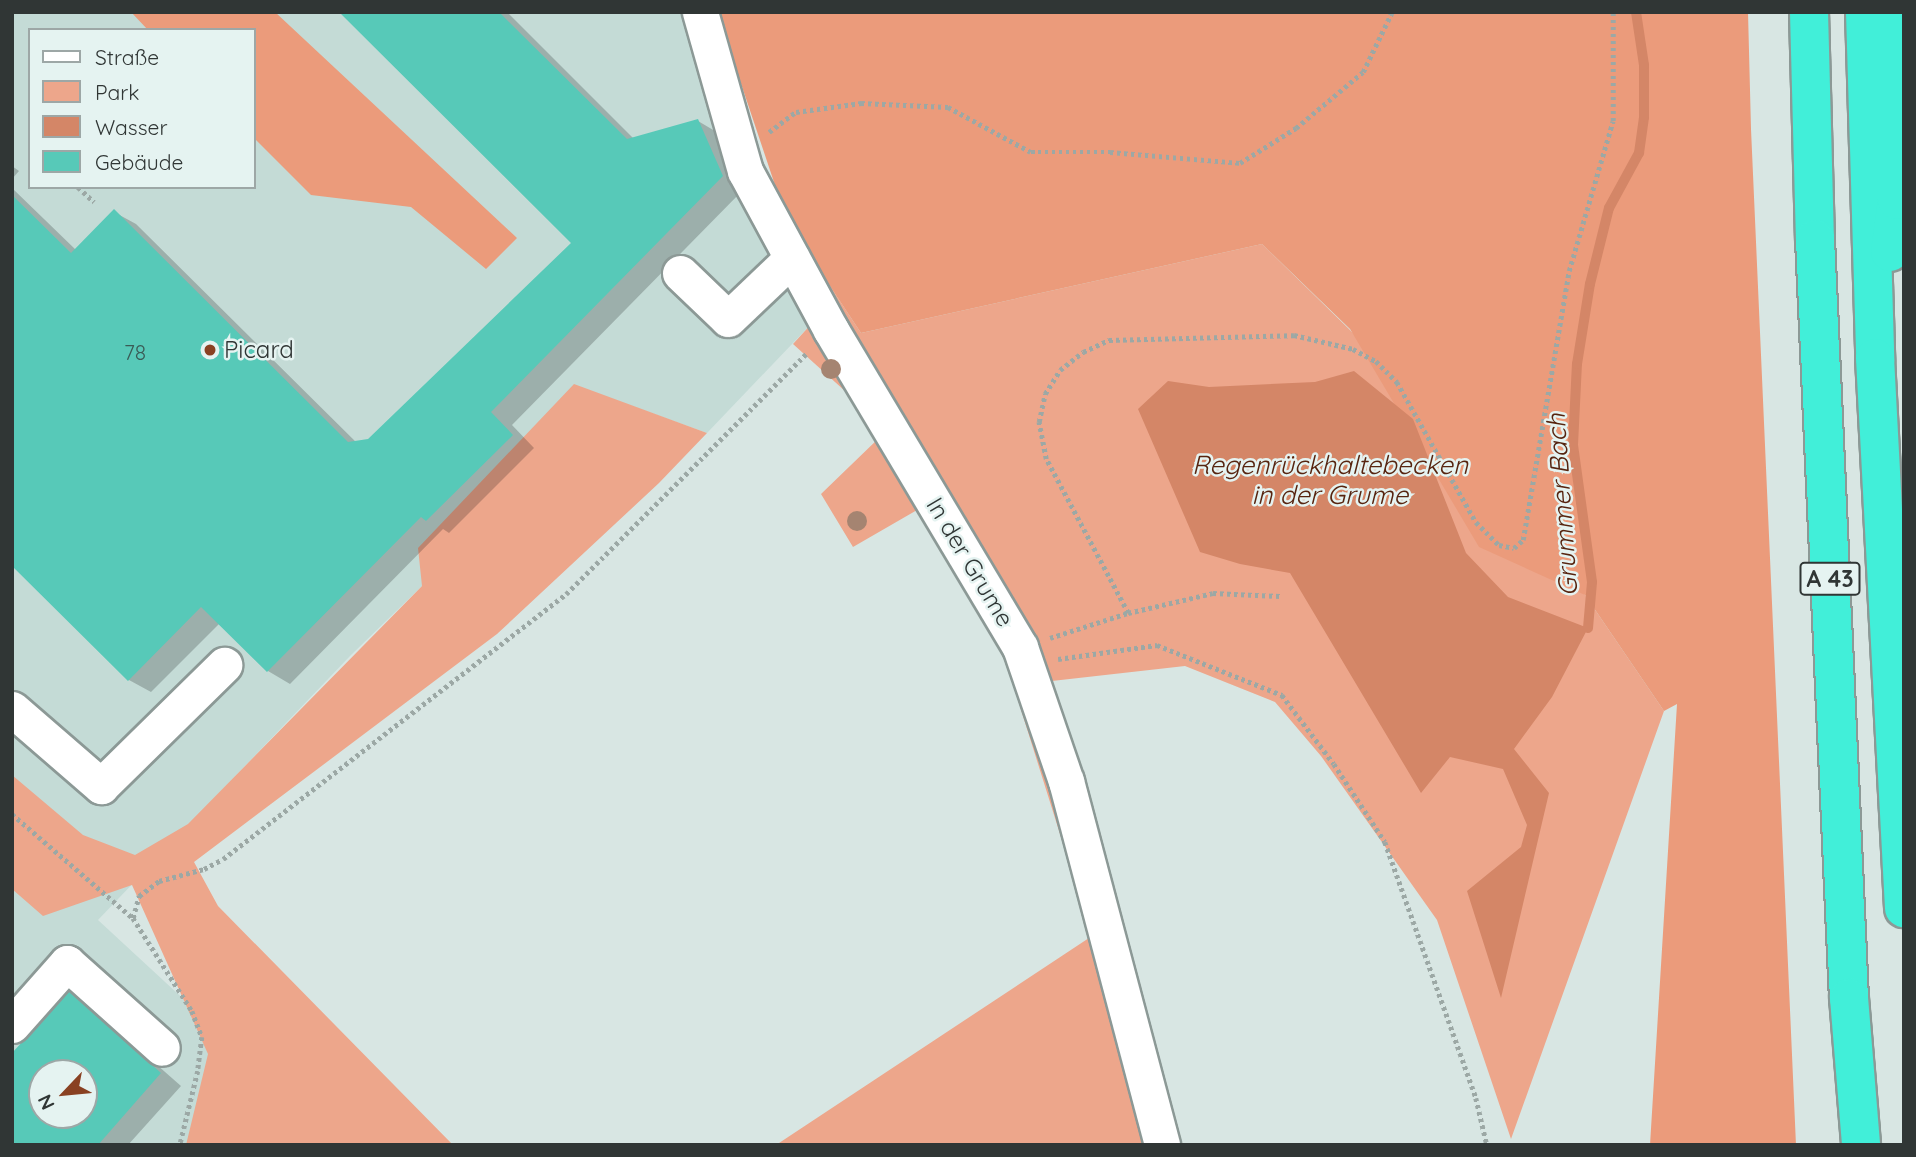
<!DOCTYPE html>
<meta charset="utf-8">
<style>
body{margin:0}
#map{position:relative;width:1916px;height:1157px;overflow:hidden;background:#d8e6e3;font-family:Quicksand,sans-serif}
div>[style]{position:absolute}
.built>*{inset:0;background:#c4dbd6}
.green>*{inset:0;background:#eda68b}
.forest>*{inset:0;background:#eb9b7b}
.water>*{inset:0;background:#d48667}
.shadow>*{inset:0;background:#0003}
.stream>*{height:10px;margin:-5px;padding:0 5px;transform-origin:5px;border-radius:5px;background:#d48667}
.building>*{inset:0;background:#57c9b8}
.path>*{height:4.5px;margin-top:-2.25px;transform-origin:0;background:repeating-linear-gradient(90deg,#9ca8a5 0 3.5px,transparent 0 7px)}
.roads{filter:drop-shadow(2px 0 #8c9996) drop-shadow(-2px 0 #8c9996) drop-shadow(0 2px #8c9996) drop-shadow(0 -2px #8c9996)}
.minor>*{height:35px;margin:-17.5px;padding:0 17.5px;transform-origin:17.5px;border-radius:17.5px;background:#fff}
.highway>*{height:38px;margin:-19px;padding:0 19px;transform-origin:19px;border-radius:19px;background:#41efd9}
.trees>*{width:20px;height:20px;margin:-10px;border-radius:50%;background:#a58471}
.dots>*{width:19px;height:19px;translate:-50% -50%;box-sizing:border-box;border:4px solid #e5f3f1;border-radius:50%}
span{translate:-50% -50%;white-space:nowrap;text-align:center;line-height:1.15;-webkit-text-stroke:5px #e5f3f1;paint-order:stroke}
.number-label{font-size:21px;color:#3a5b56}
.number-label span{-webkit-text-stroke-width:0}
.shield-label span{padding:2px 5px;background:#e5f3f1;border:2px solid;border-radius:5px;-webkit-text-stroke-width:0}
.shield-label{font-size:23px;color:#303635;font-weight:700}
.poi-label{font-size:24px;color:#303635}
.left{translate:0 -50%;text-align:left}
.street-label{font-size:24px;color:#303635}
.water-label{font-size:26px;color:#57240f;font-style:italic}
.frame{position:absolute;inset:0;border:14px solid #303635;pointer-events:none}
.legend{position:absolute;left:28px;top:28px;width:228px;height:161px;box-sizing:border-box;background:#e5f3f1;border:2px solid #9da7a6;margin:0;padding:9px 12px;list-style:none;font-size:21px;color:#303635}
.legend li{display:flex;align-items:center;gap:14px;height:35px}
.legend b{width:35px;border:2px solid #9da7a6}
.north{position:absolute;left:28px;top:1059px;width:70px;height:70px;box-sizing:border-box;background:#e5f3f1;border:2px solid #9da7a6;border-radius:50%;rotate:244deg;font-size:19px;font-weight:700;line-height:28px;text-align:center;color:#303635}
.north::after{content:'';display:block;margin:auto;width:24px;height:32px;background:#894122;clip-path:polygon(50% 0,100% 100%,50% 72%,0 100%)}
</style>
<div id="map">
<div class="built">
<i style="clip-path:polygon(evenodd,12px 12px,687px 12px,814px 321px,707px 433px,574px 385px,540px 424px,422px 586px,350px 656px,98px 920px,283px 1091px,335px 1145px,12px 1145px,12px 12px,30px 30px,254px 30px,254px 187px,30px 187px,30px 30px,12px 12px,42px 1073px,84px 1073px,84px 1115px,42px 1115px,42px 1073px)"></i>
</div>
<div class="green">
<i style="clip-path:polygon(787px 221px,861px 333px,1262px 244px,1350px 330px,1585px 595px,1664px 711px,1511px 1139px,1437px 920px,1321px 756px,1275px 702px,1185px 666px,1043px 682px,1170px 1145px,776px 1145px,1092px 936px,1007px 665px,924px 506px,853px 547px,821px 494px,880px 437px,856px 401px,793px 344px,814px 321px)"></i>
<i style="clip-path:polygon(574px 384px,707px 433px,659px 483px,497px 634px,194px 862px,218px 906px,453px 1145px,186px 1145px,208px 1054px,132px 885px,43px 916px,12px 889px,12px 775px,83px 835px,135px 855px,188px 824px,422px 586px,418px 548px)"></i>
</div>
<div class="forest">
<i style="clip-path:polygon(131px 12px,275px 12px,517px 238px,486px 269px,411px 207px,311px 195px,254px 138px,254px 30px,148px 30px)"></i>
<i style="clip-path:polygon(717px 12px,1748px 12px,1751px 129px,1796px 1145px,1650px 1145px,1677px 704px,1664px 711px,1585px 595px,1479px 547px,1350px 329px,1262px 244px,861px 333px,787px 221px)"></i>
</div>
<div class="water">
<i style="clip-path:polygon(1354px 371px,1413px 419px,1466px 553px,1508px 597px,1588px 628px,1552px 697px,1514px 749px,1549px 793px,1501px 998px,1467px 891px,1521px 847px,1527px 825px,1503px 769px,1450px 757px,1421px 793px,1290px 573px,1240px 564px,1200px 552px,1138px 409px,1168px 381px,1209px 387px,1315px 382px)"></i>
</div>
<div class="shadow">
<i style="clip-path:polygon(342px 12px,507px 12px,634px 139px,698px 121px,720px 134px,744px 189px,512px 425px,534px 448px,449px 533px,443px 529px,290px 684px,268px 671px,220px 623px,151px 692px,129px 680px,12px 563px,12px 188px,76px 250px,114px 212px,136px 224px,362px 448px,573px 243px)"></i>
<i style="clip-path:polygon(12px 166px,19px 171px,12px 179px)"></i>
<i style="clip-path:polygon(evenodd,69px 994px,90px 1006px,181px 1086px,128px 1145px,12px 1145px,69px 994px,42px 1073px,84px 1073px,84px 1115px,42px 1115px,42px 1073px)"></i>
</div>
<div class="stream">
<i style="left:1588px;top:628px;width:46px;rotate:-85deg"></i>
<i style="left:1592px;top:582px;width:138px;rotate:-97.9deg"></i>
<i style="left:1573px;top:445px;width:81px;rotate:-87.2deg"></i>
<i style="left:1577px;top:364px;width:81px;rotate:-80.8deg"></i>
<i style="left:1590px;top:284px;width:78px;rotate:-76deg"></i>
<i style="left:1609px;top:208px;width:63px;rotate:-61.4deg"></i>
<i style="left:1639px;top:153px;width:36px;rotate:-82deg"></i>
<i style="left:1644px;top:117px;width:52px;rotate:-90deg"></i>
<i style="left:1644px;top:65px;width:54px;rotate:-98.6deg"></i>
</div>
<div class="building">
<i style="clip-path:polygon(339px 12px,499px 12px,627px 139px,698px 119px,723px 176px,491px 412px,513px 435px,426px 521px,421px 517px,267px 672px,201px 607px,128px 681px,12px 566px,12px 195px,71px 253px,114px 209px,348px 442px,368px 439px,571px 243px)"></i>
<i style="clip-path:polygon(evenodd,69px 991px,161px 1073px,98px 1145px,12px 1145px,12px 1053px,69px 991px,42px 1073px,84px 1073px,84px 1115px,42px 1115px,42px 1073px)"></i>
</div>
<div class="path">
<i style="left:769px;top:132px;width:34px;rotate:-37deg"></i>
<i style="left:796px;top:112px;width:66px;rotate:-7.9deg"></i>
<i style="left:861px;top:103px;width:87px;rotate:2.6deg"></i>
<i style="left:948px;top:107px;width:94px;rotate:28.5deg"></i>
<i style="left:1031px;top:152px;width:79px"></i>
<i style="left:1110px;top:152px;width:130px;rotate:4.8deg"></i>
<i style="left:1240px;top:163px;width:66px;rotate:-32deg"></i>
<i style="left:1296px;top:128px;width:87px;rotate:-39.9deg"></i>
<i style="left:1363px;top:72px;width:67px;rotate:-64.2deg"></i>
<i style="left:78px;top:187px;width:22px;rotate:43deg"></i>
<i style="left:1128px;top:613px;width:87px;rotate:-13.2deg"></i>
<i style="left:1213px;top:593px;width:67px;rotate:2.6deg"></i>
<i style="left:1050px;top:638px;width:82px;rotate:-17.8deg"></i>
<i style="left:1128px;top:613px;width:174px;rotate:-118deg"></i>
<i style="left:1046px;top:459px;width:38px;rotate:-101deg"></i>
<i style="left:1039px;top:422px;width:29px;rotate:-78deg"></i>
<i style="left:1045px;top:394px;width:28px;rotate:-58deg"></i>
<i style="left:1060px;top:370px;width:29px;rotate:-38deg"></i>
<i style="left:1083px;top:352px;width:29px;rotate:-25deg"></i>
<i style="left:1109px;top:340px;width:185px;rotate:-1.5deg"></i>
<i style="left:1294px;top:335px;width:61px;rotate:13.3deg"></i>
<i style="left:1353px;top:349px;width:26px;rotate:28deg"></i>
<i style="left:1376px;top:361px;width:30px;rotate:45deg"></i>
<i style="left:1397px;top:382px;width:161px;rotate:60.6deg"></i>
<i style="left:1476px;top:522px;width:33px;rotate:45deg"></i>
<i style="left:1499px;top:545px;width:15px;rotate:11deg"></i>
<i style="left:1514px;top:548px;width:12px;rotate:-42deg"></i>
<i style="left:1523px;top:540px;width:273px;rotate:-80.3deg"></i>
<i style="left:1569px;top:271px;width:156px;rotate:-73.7deg"></i>
<i style="left:1613px;top:121px;width:109px;rotate:-90deg"></i>
<i style="left:1058px;top:659px;width:100px;rotate:-8deg"></i>
<i style="left:1157px;top:645px;width:135px;rotate:21.8deg"></i>
<i style="left:1282px;top:695px;width:86px;rotate:53deg"></i>
<i style="left:1334px;top:764px;width:93px;rotate:56.8deg"></i>
<i style="left:1385px;top:842px;width:272px;rotate:70.4deg"></i>
<i style="left:1476px;top:1098px;width:48px;rotate:76.8deg"></i>
<i style="left:12px;top:814px;width:160px;rotate:40.7deg"></i>
<i style="left:133px;top:918px;width:110px;rotate:57.6deg"></i>
<i style="left:192px;top:1011px;width:28px;rotate:69deg"></i>
<i style="left:202px;top:1037px;width:34px;rotate:97deg"></i>
<i style="left:198px;top:1071px;width:76px;rotate:103.7deg"></i>
<i style="left:133px;top:918px;width:23px;rotate:-75deg"></i>
<i style="left:139px;top:896px;width:25px;rotate:-37deg"></i>
<i style="left:159px;top:881px;width:47px;rotate:-14.9deg"></i>
<i style="left:204px;top:869px;width:21px;rotate:-28deg"></i>
<i style="left:223px;top:859px;width:433px;rotate:-37.7deg"></i>
<i style="left:566px;top:594px;width:342px;rotate:-45deg"></i>
</div>
<div class="roads">
<div class="minor">
<i style="left:700px;top:12px;width:165px;rotate:74.2deg"></i>
<i style="left:745px;top:171px;width:181px;rotate:61.6deg"></i>
<i style="left:831px;top:330px;width:369px;rotate:59.2deg"></i>
<i style="left:1020px;top:647px;width:142px;rotate:71.1deg"></i>
<i style="left:1066px;top:781px;width:376px;rotate:75.2deg"></i>
<i style="left:680px;top:273px;width:66px;rotate:43.8deg"></i>
<i style="left:728px;top:319px;width:88px;rotate:-43.6deg"></i>
<i style="left:12px;top:709px;width:118px;rotate:40.9deg"></i>
<i style="left:101px;top:786px;width:173px;rotate:-44.5deg"></i>
<i style="left:12px;top:1025px;width:83px;rotate:-48.4deg"></i>
<i style="left:67px;top:963px;width:127px;rotate:41.8deg"></i>
</div>
<div class="highway">
<i style="left:1809px;top:12px;width:227px;rotate:88.5deg"></i>
<i style="left:1815px;top:239px;width:760px;rotate:87.44deg"></i>
<i style="left:1849px;top:998px;width:147px;rotate:85.3deg"></i>
<i style="left:1865px;top:12px;width:346px;rotate:88.3deg"></i>
<i style="left:1875px;top:358px;width:551px;rotate:86.98deg"></i>
<i style="left:1890px;top:252px;width:52px;rotate:-82.3deg"></i>
<i style="left:1897px;top:200px;width:188px;rotate:-90deg"></i>
</div>
</div>
<div class="trees">
<i style="left:831px;top:369px"></i>
<i style="left:857px;top:521px"></i>
</div>
<div class="dots">
<i style="left:210px;top:350px;background:#894122"></i>
</div>
<div class="number-label">
<span style="left:135px;top:352px">78</span>
</div>
<div class="shield-label">
<span style="left:1830px;top:579px">A 43</span>
</div>
<div class="poi-label">
<span class="left" style="left:224px;top:350px">Picard</span>
</div>
<div class="street-label">
<span style="left:970px;top:562px;rotate:59deg">In der Grume</span>
</div>
<div class="water-label">
<span style="left:1330px;top:480px">Regenrückhaltebecken<br>in der Grume</span>
<span style="left:1562px;top:505px;rotate:-94deg">Grummer Bach</span>
</div>
<div class="frame"></div>
<ul class="legend">
<li><b style="height:9px;background:#fff"></b>Straße</li>
<li><b style="height:19px;background:#eda68b"></b>Park</li>
<li><b style="height:19px;background:#d48667"></b>Wasser</li>
<li><b style="height:19px;background:#57c9b8"></b>Gebäude</li>
</ul>
<div class="north">N</div>
</div>
